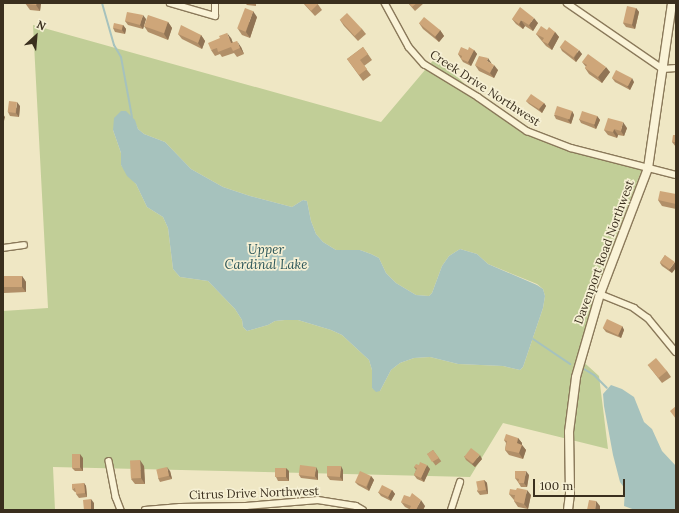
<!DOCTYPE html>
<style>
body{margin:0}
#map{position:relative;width:679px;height:513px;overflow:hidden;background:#efe7c4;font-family:Lora,serif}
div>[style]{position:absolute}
.green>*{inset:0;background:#c1ce97}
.water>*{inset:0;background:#a6c2bd}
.stream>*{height:2px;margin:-1px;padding:0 1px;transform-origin:1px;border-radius:1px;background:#a6c2bd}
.roads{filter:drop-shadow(1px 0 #8a795a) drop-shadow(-1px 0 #8a795a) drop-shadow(0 1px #8a795a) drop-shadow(0 -1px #8a795a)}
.street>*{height:5.5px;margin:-2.75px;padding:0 2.75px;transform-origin:2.75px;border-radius:2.75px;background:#faf3d7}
.secondary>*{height:8px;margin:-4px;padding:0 4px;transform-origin:4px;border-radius:4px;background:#faf3d7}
.wall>*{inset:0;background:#b18f68;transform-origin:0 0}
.shaded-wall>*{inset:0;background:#907455}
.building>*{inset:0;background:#cea679;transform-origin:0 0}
span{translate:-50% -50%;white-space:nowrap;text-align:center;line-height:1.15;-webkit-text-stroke:3.5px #f6f0d4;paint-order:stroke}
.street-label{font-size:12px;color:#3a2f1e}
.water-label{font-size:13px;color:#2d575a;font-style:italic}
.frame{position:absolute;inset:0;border:4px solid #3a2f1e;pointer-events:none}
.north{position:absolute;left:16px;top:16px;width:40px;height:40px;-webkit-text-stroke:3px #f6f0d4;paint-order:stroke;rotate:26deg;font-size:11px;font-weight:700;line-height:16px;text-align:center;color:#3a2f1e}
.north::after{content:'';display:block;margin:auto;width:14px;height:18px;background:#3a2f1e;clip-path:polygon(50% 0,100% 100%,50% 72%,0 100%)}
.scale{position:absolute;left:533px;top:479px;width:92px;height:18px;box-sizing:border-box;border:2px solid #3a2f1e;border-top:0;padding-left:5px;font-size:12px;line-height:14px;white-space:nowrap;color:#3a2f1e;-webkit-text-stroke:3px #f6f0d4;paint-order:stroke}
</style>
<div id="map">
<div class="green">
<i style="clip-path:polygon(evenodd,33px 25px,381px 122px,436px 57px,486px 104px,550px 139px,642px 169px,620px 226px,578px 357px,599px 376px,608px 449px,503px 423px,470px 477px,53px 467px,55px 510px,3px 510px,3px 311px,48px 308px,33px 25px,134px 120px,138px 129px,144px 134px,165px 142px,191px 169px,223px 187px,250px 196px,292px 207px,303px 200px,307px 201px,311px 221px,316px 234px,323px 242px,336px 250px,360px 250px,371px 254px,379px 258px,386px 273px,396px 283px,416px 295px,429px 296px,432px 293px,442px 266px,449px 256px,460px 249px,477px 254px,488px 264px,537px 284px,543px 289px,545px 296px,543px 308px,523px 367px,520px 370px,503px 366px,458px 364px,430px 357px,414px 358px,400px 363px,391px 370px,380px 391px,372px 388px,372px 370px,369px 360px,342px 335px,331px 330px,298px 320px,285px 320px,275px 321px,268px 325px,247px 331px,243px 327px,242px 320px,235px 309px,208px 281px,180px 277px,173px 269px,168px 228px,163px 217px,147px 207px,136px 184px,121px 165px,121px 153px,113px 130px,134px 120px)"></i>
</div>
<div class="water">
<i style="clip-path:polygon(121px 111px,126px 111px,135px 120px,138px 129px,144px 134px,165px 142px,191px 169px,223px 187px,250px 196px,292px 207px,303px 200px,307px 201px,311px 221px,316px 234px,323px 242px,336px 250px,360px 250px,371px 254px,379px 258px,386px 273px,396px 283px,416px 295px,429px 296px,432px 293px,442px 266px,449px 256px,460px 249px,477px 254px,488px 264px,537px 285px,543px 289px,545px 296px,543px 308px,523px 367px,520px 370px,503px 366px,458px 364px,430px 357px,414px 358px,400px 363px,391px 370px,380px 391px,376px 392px,372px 388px,372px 370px,369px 360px,342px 335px,331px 330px,298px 320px,285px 320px,275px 321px,268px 325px,247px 331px,243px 327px,242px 320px,235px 309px,208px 281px,180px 277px,173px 269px,168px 228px,163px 217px,147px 207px,136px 184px,127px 176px,121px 165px,121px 153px,113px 130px,114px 118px)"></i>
<i style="clip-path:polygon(611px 385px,622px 389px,634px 397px,644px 422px,652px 429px,662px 451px,676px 466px,676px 510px,635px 510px,624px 506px,625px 489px,620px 482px,613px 455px,604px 406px,603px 394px)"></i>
</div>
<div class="stream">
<i style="left:102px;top:3px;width:44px;rotate:74.1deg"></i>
<i style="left:114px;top:45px;width:14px;rotate:60deg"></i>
<i style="left:121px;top:57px;width:61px;rotate:79.6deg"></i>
<i style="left:533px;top:339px;width:45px;rotate:34deg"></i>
<i style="left:584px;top:369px;width:12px;rotate:31deg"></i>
<i style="left:594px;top:375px;width:18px;rotate:45deg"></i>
</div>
<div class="roads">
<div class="street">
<i style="left:170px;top:3px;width:47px;rotate:16.1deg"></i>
<i style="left:215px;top:16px;width:13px;rotate:-90deg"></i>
<i style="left:385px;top:3px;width:50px;rotate:61.4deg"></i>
<i style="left:409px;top:47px;width:23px;rotate:49deg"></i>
<i style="left:424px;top:64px;width:63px;rotate:31.4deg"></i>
<i style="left:478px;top:97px;width:60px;rotate:34.8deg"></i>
<i style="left:527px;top:131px;width:47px;rotate:21.1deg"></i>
<i style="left:571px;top:148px;width:108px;rotate:14.4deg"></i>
<i style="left:567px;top:3px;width:116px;rotate:34.5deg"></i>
<i style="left:663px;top:69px;width:13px;rotate:-4deg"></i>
<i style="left:3px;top:248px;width:21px;rotate:-8deg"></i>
<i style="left:600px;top:294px;width:37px;rotate:22deg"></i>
<i style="left:634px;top:308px;width:17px;rotate:36deg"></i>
<i style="left:648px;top:318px;width:44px;rotate:50.5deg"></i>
<i style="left:109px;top:461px;width:37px;rotate:79deg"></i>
<i style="left:116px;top:497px;width:14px;rotate:69deg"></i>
<i style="left:145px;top:510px;width:35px;rotate:-5deg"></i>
<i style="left:180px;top:507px;width:66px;rotate:-0.9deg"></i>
<i style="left:246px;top:506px;width:72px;rotate:-4.8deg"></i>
<i style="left:318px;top:500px;width:38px;rotate:9deg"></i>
<i style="left:356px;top:506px;width:8px;rotate:30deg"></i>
<i style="left:451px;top:510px;width:29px;rotate:-72deg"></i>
</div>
<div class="secondary">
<i style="left:568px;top:510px;width:17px;rotate:-83deg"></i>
<i style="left:570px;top:493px;width:61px;rotate:-90.9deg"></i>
<i style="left:569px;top:432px;width:55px;rotate:-82.7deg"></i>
<i style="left:576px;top:377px;width:86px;rotate:-73.9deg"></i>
<i style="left:600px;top:294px;width:135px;rotate:-69.1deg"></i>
<i style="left:648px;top:168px;width:167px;rotate:-81.7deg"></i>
</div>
</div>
<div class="wall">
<i style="clip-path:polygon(25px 3px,41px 3px,40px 11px,30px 10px)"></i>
<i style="clip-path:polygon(245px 3px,256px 3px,256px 6px,247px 5px)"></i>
<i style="clip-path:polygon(303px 3px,317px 3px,322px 10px,315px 16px)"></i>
<i style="clip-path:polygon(408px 3px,424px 3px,415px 11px)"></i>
<i style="clip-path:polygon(636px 8px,639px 12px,635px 29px,626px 27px,623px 23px)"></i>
<i style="clip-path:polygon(257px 17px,250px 38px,242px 35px,238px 29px)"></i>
<i style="clip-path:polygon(146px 19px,143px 29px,128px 25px,125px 21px)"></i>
<i style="clip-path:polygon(512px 19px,538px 23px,533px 31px,525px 26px,523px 29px,516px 24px)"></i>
<i style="clip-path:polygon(340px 20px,362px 29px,366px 34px,358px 41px,344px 26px)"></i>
<i style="clip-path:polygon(168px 22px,172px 28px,168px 40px,148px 32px,144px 26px)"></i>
<i style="clip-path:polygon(419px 23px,440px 30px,444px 36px,439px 42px,423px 29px)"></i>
<i style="clip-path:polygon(123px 25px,126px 29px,125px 34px,115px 32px,113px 28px)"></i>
<i style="clip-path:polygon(547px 30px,555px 32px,559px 37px,552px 50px,546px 46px,536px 34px)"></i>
<i style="clip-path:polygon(178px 34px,201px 35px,205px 41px,202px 49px,182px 39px)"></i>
<i style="clip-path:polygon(231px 38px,233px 43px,241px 47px,244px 54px,237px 57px,234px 53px,222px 57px,220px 54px,215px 56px,211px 50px)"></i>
<i style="clip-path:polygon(363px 47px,372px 60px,364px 66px,371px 75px,363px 81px,347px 59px)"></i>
<i style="clip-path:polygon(560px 47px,582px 54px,576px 62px,562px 51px)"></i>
<i style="clip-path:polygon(468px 50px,474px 50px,477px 54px,471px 66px,463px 62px,458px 54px)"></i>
<i style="clip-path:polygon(582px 62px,610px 72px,602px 83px,589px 74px,585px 68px,586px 67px)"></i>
<i style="clip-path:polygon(475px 65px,498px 70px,494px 78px,479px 71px)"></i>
<i style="clip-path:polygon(612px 78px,634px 82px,630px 90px,615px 82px)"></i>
<i style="clip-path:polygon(526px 101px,544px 103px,546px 106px,542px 113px,529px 104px)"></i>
<i style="clip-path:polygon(20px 106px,19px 117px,10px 116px,8px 112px)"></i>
<i style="clip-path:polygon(572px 111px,574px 115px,571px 124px,556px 119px,554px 115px)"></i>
<i style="clip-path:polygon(597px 116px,600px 120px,596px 129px,581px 123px,579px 119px)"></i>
<i style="clip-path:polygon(627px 128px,624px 136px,618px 135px,617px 138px,608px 135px,604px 130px)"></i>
<i style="clip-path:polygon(676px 135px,676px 147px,672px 142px)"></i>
<i style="clip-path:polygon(676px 194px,676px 209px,662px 206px,658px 200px)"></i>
<i style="clip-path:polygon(665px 255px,672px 273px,662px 266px,660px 263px)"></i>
<i style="clip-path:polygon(3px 276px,22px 276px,26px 282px,26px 292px,4px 293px,3px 291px)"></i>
<i style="clip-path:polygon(622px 326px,624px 330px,621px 338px,606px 332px,603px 328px)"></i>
<i style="clip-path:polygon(648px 365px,667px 371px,671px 377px,662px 383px)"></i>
<i style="clip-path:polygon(518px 438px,522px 443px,522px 445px,526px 450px,523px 459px,509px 455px,505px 450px,506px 443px,504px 440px)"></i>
<i style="left:433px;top:450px;width:14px;height:7px;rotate:54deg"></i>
<i style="clip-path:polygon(464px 456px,482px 459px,475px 467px,466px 460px)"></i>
<i style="clip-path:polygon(83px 458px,83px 471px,75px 471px,72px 468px)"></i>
<i style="clip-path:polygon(419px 465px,430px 469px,424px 482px,417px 479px,414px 475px,416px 470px,414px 467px)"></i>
<i style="clip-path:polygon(144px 466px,145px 484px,135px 484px,131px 479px)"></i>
<i style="clip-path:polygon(343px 470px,343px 481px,330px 480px,327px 476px)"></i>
<i style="clip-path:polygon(170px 471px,172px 479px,160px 482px,158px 478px)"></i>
<i style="clip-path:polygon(289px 471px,289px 481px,278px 481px,276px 477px)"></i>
<i style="clip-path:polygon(318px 471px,318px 480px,301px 478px,299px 475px)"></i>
<i style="clip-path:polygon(529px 475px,527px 487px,521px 487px,518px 482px,515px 478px)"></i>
<i style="clip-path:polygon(371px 476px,374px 480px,369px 491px,358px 485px,355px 482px)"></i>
<i style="clip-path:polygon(484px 480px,487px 483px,488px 494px,480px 495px,477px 491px)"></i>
<i style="clip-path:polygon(84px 483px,86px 486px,87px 497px,79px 498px,76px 494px,76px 492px,75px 492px,72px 489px)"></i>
<i style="clip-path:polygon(392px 490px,395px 494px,391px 501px,381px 496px,378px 492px)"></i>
<i style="clip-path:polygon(509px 494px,531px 495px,528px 509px,518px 507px,514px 501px,514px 500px)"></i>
<i style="clip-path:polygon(401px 502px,425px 506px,423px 510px,409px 510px,409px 509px,405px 507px)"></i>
</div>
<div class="shaded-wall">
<i style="clip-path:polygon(37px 3px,41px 3px,40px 11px,36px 5px)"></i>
<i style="clip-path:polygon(636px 8px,639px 12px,635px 29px,632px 25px)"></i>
<i style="clip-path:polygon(253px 11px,257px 17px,250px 38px,246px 32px)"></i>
<i style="clip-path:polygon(143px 15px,146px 19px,143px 29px,140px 25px)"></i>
<i style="clip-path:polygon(534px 18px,538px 23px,533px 31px,529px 25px)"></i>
<i style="clip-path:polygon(521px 20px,525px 26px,523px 29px,519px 24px)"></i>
<i style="clip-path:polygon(168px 22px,172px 28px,168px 40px,164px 34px)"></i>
<i style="clip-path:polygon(123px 25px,126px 29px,125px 34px,122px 30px)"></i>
<i style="clip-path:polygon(440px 30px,444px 36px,439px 42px,435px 37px)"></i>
<i style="clip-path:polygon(555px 32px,559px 37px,552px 50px,548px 44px)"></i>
<i style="clip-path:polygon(227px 33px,231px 38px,235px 49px,231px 43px)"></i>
<i style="clip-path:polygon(201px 35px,205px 41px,202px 49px,198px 43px)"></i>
<i style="clip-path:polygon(237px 41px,241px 47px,244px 54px,240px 48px)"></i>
<i style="clip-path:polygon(474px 50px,477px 54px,471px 66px,468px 62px)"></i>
<i style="clip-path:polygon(579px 50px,582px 54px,576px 62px,574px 58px)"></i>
<i style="clip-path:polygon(488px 58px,492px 64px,487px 61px)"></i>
<i style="clip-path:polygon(494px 65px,498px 70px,494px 78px,490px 73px)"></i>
<i style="clip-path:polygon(606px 67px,610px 72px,602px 83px,598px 77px)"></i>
<i style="clip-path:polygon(632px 78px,634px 82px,630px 90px,627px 86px)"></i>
<i style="clip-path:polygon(17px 102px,20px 106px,19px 117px,16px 113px)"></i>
<i style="clip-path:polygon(544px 103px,546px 106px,542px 113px,539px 109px)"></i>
<i style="clip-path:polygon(572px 111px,574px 115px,571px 124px,568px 120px)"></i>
<i style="clip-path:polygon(3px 114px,5px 117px,3px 125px)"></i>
<i style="clip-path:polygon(597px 116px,600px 120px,596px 129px,594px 125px)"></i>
<i style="clip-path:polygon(623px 122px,627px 128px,624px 136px,621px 131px)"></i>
<i style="clip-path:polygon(614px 129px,618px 135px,617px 138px,613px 132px)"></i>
<i style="clip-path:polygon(675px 262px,676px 263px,676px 268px,672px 273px,669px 270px)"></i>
<i style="clip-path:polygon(22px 276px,26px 282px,26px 292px,22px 287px)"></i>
<i style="clip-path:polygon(622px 326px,624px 330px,621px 338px,618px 335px)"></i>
<i style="clip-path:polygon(518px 438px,522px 443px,522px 445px,526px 450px,523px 459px,519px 453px,517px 443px)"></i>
<i style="clip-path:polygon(80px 454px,83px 458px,83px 471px,80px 467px)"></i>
<i style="clip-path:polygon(480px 455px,482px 459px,475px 467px,472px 464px)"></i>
<i style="clip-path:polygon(140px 460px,144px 466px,145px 484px,141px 478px)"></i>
<i style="clip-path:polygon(427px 465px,430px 469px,424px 482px,421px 478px)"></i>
<i style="clip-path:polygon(341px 466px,343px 470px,343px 481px,340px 477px)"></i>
<i style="clip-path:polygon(167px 467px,170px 471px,172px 479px,169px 476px)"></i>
<i style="clip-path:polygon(316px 467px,318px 471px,318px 480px,315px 476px)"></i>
<i style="clip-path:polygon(286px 468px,289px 471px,289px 481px,286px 477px)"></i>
<i style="clip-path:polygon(526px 471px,529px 475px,527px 487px,524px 483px)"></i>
<i style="clip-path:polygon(371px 476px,374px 480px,369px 491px,367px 487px)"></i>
<i style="clip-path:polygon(484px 480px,487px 483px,488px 494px,486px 490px)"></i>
<i style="clip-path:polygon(84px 483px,86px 486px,87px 497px,85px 493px)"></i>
<i style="clip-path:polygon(392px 490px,395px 494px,391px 501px,388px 497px)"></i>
<i style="clip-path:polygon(527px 490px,531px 495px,528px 509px,524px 504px)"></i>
<i style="clip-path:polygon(91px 499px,94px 503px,94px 510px,91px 510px)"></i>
<i style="clip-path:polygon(421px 500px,425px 506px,423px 510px,416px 510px)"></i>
<i style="clip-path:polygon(596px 501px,600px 506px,600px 510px,595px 510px)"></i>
</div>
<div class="building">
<i style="clip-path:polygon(27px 3px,37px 3px,36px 5px,26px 4px)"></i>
<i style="clip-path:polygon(304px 3px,317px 3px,318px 4px,311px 11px)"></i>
<i style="clip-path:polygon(409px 3px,417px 3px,412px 7px)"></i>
<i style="left:627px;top:6px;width:9px;height:17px;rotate:13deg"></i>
<i style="clip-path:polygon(520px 7px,534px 18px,529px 25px,521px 20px,519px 24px,512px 19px)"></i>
<i style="left:245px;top:8px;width:9px;height:22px;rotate:21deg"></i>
<i style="clip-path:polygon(127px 12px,143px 15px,140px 25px,125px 21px)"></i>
<i style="left:347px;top:13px;width:22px;height:10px;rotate:47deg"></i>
<i style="left:148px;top:15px;width:21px;height:12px;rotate:19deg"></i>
<i style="left:424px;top:17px;width:21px;height:8px;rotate:39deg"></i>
<i style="left:114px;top:23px;width:9px;height:5px;rotate:13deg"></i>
<i style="clip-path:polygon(181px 25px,201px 35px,198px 43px,178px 34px)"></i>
<i style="clip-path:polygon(541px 26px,547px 30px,549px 27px,555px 32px,548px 44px,542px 41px,544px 38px,536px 34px)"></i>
<i style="clip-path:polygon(227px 33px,231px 43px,237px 41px,240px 48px,233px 51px,231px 47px,218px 52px,217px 48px,211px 50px,208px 43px,220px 38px,219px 36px)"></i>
<i style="left:565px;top:40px;width:17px;height:9px;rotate:36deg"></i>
<i style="clip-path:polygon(363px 47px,368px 54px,360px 60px,367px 69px,359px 75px,347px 59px)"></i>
<i style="clip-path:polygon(461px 47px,468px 50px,469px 47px,474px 50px,468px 62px,461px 59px,462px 56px,458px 54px)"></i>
<i style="clip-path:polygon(588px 54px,606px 67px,598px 77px,585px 68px,587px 65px,582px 62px)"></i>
<i style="clip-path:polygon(479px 56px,488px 58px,487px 61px,494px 65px,490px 73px,475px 65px)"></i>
<i style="left:616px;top:70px;width:18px;height:9px;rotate:27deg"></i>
<i style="clip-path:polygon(531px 94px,544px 103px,539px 109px,526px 101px)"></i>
<i style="left:9px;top:101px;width:8px;height:11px;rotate:7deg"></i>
<i style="left:557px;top:106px;width:16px;height:9px;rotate:18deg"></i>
<i style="left:582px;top:111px;width:16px;height:9px;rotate:18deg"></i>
<i style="clip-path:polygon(608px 118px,623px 122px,621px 131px,614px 129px,613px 132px,604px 130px)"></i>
<i style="clip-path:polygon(673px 135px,676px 135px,676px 142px,672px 142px)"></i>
<i style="clip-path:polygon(660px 191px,676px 194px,676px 204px,658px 200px)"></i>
<i style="left:665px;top:255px;width:12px;height:9px;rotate:35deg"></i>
<i style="left:3px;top:276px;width:19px;height:11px"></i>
<i style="left:607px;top:319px;width:17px;height:10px;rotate:25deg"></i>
<i style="left:656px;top:358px;width:17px;height:11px;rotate:50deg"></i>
<i style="clip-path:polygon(676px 406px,676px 419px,670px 411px)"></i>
<i style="clip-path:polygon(506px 434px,518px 438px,517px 443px,522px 445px,519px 453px,505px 450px,507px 441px,504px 440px)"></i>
<i style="left:471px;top:448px;width:11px;height:11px;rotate:38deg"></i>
<i style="clip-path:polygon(433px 450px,439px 458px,432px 462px,427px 454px)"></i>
<i style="left:72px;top:454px;width:8px;height:14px"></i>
<i style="left:140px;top:460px;width:18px;height:10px;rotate:87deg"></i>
<i style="clip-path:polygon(420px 462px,427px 465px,421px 478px,414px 475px,417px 468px,414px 467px,416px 464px,419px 465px)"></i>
<i style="left:300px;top:465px;width:16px;height:10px;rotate:7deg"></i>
<i style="clip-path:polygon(327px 466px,341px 466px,340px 477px,327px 476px)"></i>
<i style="left:167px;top:467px;width:9px;height:11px;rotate:77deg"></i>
<i style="left:275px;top:468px;width:11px;height:9px"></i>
<i style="left:360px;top:471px;width:12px;height:12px;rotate:24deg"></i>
<i style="clip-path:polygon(515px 471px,526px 471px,524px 483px,518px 483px,519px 479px,515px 478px)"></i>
<i style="left:484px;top:480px;width:10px;height:8px;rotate:79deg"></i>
<i style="clip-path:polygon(84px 483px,85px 493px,76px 494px,75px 488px,72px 489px,72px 484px)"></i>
<i style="left:382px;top:485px;width:11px;height:8px;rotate:27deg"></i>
<i style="clip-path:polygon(517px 488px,527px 490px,524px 504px,514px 501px,515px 495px,509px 494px,510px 489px,516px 490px)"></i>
<i style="clip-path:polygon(412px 493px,421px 500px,416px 510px,409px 510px,411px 506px,401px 502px,404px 495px,410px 497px)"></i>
<i style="clip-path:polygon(91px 499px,91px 510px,84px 510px,83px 500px)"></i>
<i style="clip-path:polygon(589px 500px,596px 501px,595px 510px,587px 510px)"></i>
</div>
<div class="street-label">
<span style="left:485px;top:88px;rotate:33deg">Creek Drive Northwest</span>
<span style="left:604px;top:252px;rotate:-70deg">Davenport Road Northwest</span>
<span style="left:254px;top:493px;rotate:-2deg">Citrus Drive Northwest</span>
</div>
<div class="water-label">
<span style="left:266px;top:258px">Upper<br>Cardinal Lake</span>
</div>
<div class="frame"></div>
<div class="north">N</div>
<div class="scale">100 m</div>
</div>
